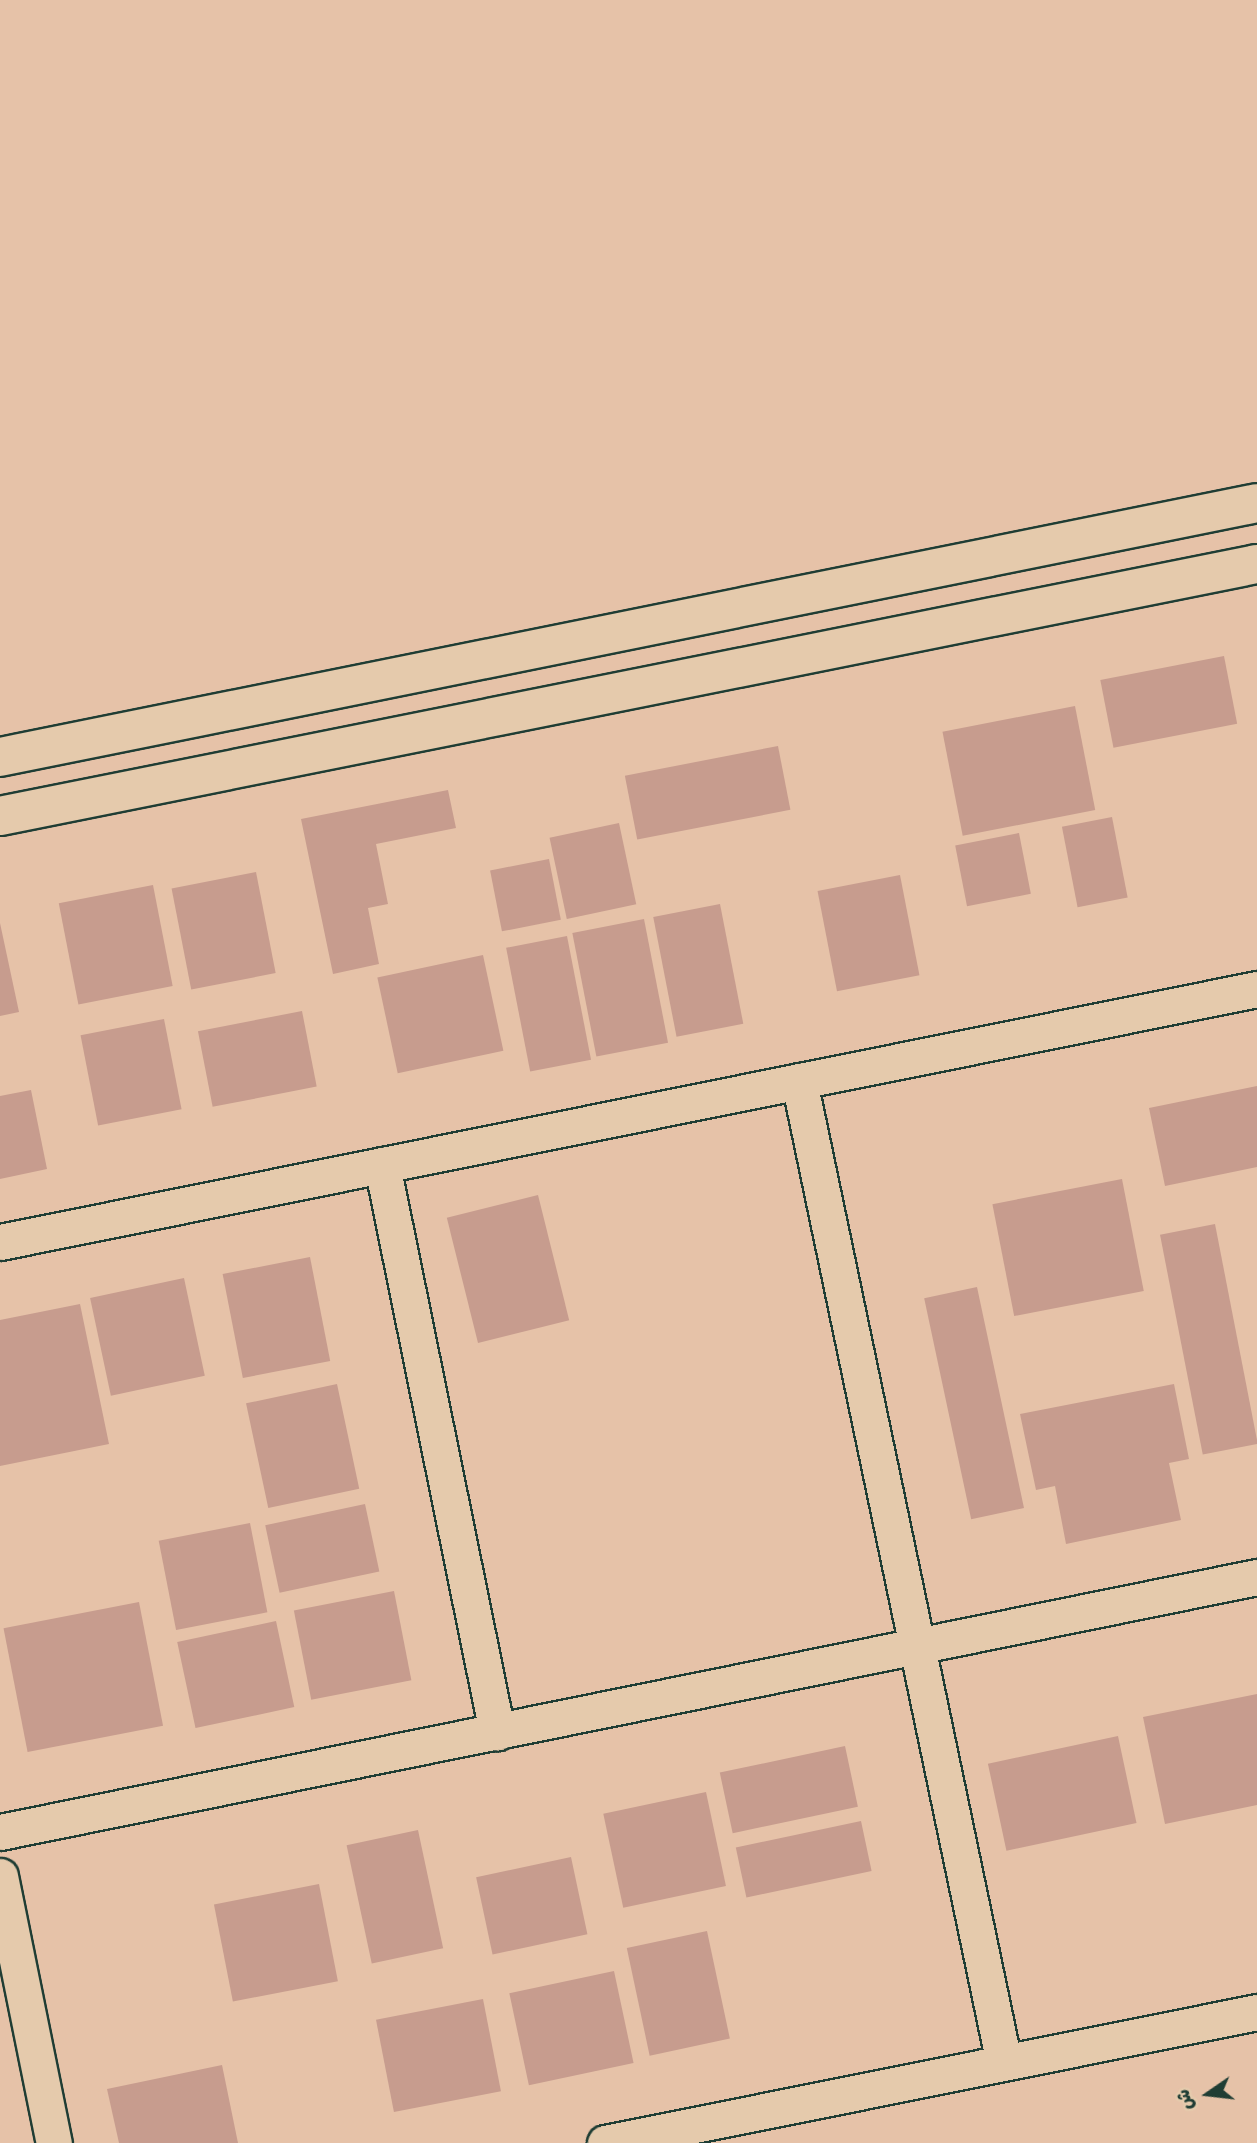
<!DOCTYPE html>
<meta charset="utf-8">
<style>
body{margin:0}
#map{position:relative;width:1257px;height:2143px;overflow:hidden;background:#e6c2a8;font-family:"Gochi Hand","Playpen Sans Arabic",sans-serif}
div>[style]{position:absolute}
.building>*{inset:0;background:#c79c8e;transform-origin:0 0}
.roads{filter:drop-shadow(2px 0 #1f3d34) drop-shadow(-2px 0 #1f3d34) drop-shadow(0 2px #1f3d34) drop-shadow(0 -2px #1f3d34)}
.minor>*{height:35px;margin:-17.5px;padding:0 17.5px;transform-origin:17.5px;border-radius:17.5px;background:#e5caac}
.tertiary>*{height:38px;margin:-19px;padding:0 19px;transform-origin:19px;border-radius:19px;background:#e5caac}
span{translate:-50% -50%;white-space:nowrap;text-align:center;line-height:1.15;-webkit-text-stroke:5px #e5caac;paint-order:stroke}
.north{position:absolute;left:1173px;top:2059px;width:70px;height:70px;-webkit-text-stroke:5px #e5caac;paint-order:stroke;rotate:256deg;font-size:19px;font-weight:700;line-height:28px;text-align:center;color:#1f3d34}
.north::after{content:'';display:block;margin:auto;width:24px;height:32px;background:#1f3d34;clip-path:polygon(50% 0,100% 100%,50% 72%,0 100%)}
</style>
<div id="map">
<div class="building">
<i style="left:1224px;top:656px;width:69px;height:126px;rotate:79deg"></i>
<i style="left:1075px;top:706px;width:106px;height:135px;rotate:79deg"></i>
<i style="left:778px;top:746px;width:65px;height:156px;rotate:79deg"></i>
<i style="clip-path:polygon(448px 790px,456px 828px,376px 844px,388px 904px,368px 908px,379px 964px,333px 974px,301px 819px)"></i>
<i style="left:1112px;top:817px;width:82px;height:51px;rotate:79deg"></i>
<i style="left:619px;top:823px;width:83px;height:71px;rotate:78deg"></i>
<i style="left:1019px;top:833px;width:62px;height:65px;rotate:79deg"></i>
<i style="left:549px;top:859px;width:62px;height:60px;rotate:79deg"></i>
<i style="left:256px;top:872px;width:103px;height:86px;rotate:79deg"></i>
<i style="left:900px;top:875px;width:102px;height:84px;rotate:79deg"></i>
<i style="left:153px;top:885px;width:103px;height:96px;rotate:79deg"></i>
<i style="left:720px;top:904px;width:122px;height:68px;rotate:79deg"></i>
<i style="left:644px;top:919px;width:126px;height:73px;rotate:79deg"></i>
<i style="clip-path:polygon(0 923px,19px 1012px,0 1016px)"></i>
<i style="left:567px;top:936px;width:126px;height:62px;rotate:79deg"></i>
<i style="left:483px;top:955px;width:98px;height:108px;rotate:78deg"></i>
<i style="left:302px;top:1011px;width:77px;height:106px;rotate:79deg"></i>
<i style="left:164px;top:1019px;width:92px;height:85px;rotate:79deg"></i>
<i style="clip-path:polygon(1257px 1086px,1257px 1167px,1165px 1186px,1149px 1108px)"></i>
<i style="clip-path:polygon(31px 1090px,47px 1169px,0 1179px,0 1096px)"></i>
<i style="left:1122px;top:1179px;width:114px;height:132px;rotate:79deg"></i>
<i style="left:538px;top:1195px;width:129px;height:94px;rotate:76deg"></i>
<i style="left:1215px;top:1224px;width:224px;height:56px;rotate:79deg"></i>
<i style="left:310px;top:1257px;width:106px;height:89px;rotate:79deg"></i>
<i style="left:184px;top:1278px;width:100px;height:96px;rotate:78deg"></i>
<i style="left:977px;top:1287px;width:226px;height:54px;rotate:78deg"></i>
<i style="clip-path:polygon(80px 1304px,109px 1444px,0 1466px,0 1320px)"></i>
<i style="left:337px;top:1384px;width:107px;height:93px;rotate:78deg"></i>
<i style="clip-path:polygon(1174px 1384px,1189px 1459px,1169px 1463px,1181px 1520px,1066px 1544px,1055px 1486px,1036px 1490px,1020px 1414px)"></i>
<i style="left:365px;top:1504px;width:69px;height:102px;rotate:78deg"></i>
<i style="left:250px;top:1523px;width:91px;height:93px;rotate:79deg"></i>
<i style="left:394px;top:1591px;width:91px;height:102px;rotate:79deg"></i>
<i style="left:139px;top:1602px;width:126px;height:138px;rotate:79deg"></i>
<i style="left:276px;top:1621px;width:88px;height:101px;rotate:78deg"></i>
<i style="clip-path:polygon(1257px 1694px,1257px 1805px,1165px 1824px,1143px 1717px)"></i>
<i style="left:1118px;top:1736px;width:89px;height:133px;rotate:78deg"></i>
<i style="left:845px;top:1746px;width:62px;height:128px;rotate:78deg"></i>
<i style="left:706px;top:1792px;width:96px;height:105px;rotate:78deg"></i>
<i style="left:861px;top:1821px;width:51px;height:128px;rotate:78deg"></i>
<i style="left:418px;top:1830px;width:121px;height:73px;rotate:78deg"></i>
<i style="left:571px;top:1857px;width:79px;height:97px;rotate:78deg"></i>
<i style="left:319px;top:1884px;width:99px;height:107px;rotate:79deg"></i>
<i style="left:707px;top:1931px;width:110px;height:82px;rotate:78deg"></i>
<i style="left:614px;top:1971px;width:94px;height:107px;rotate:78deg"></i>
<i style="left:483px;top:1999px;width:94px;height:109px;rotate:79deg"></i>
<i style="clip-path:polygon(222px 2065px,238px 2143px,119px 2143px,107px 2089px)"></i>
</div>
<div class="roads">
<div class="minor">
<i style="left:799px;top:1081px;width:1003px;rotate:78.21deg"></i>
<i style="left:382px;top:1165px;width:579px;rotate:78.53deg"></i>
<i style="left:0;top:1242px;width:1282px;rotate:-11.38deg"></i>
<i style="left:0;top:1832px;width:1283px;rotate:-11.47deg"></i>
<i style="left:0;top:1876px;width:272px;rotate:78.6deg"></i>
<i style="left:605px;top:2143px;width:665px;rotate:-11.36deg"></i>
</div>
<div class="tertiary">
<i style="left:0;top:757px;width:1282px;rotate:-11.42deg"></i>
<i style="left:0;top:816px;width:1282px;rotate:-11.34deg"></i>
</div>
</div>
<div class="north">ش</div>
</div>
